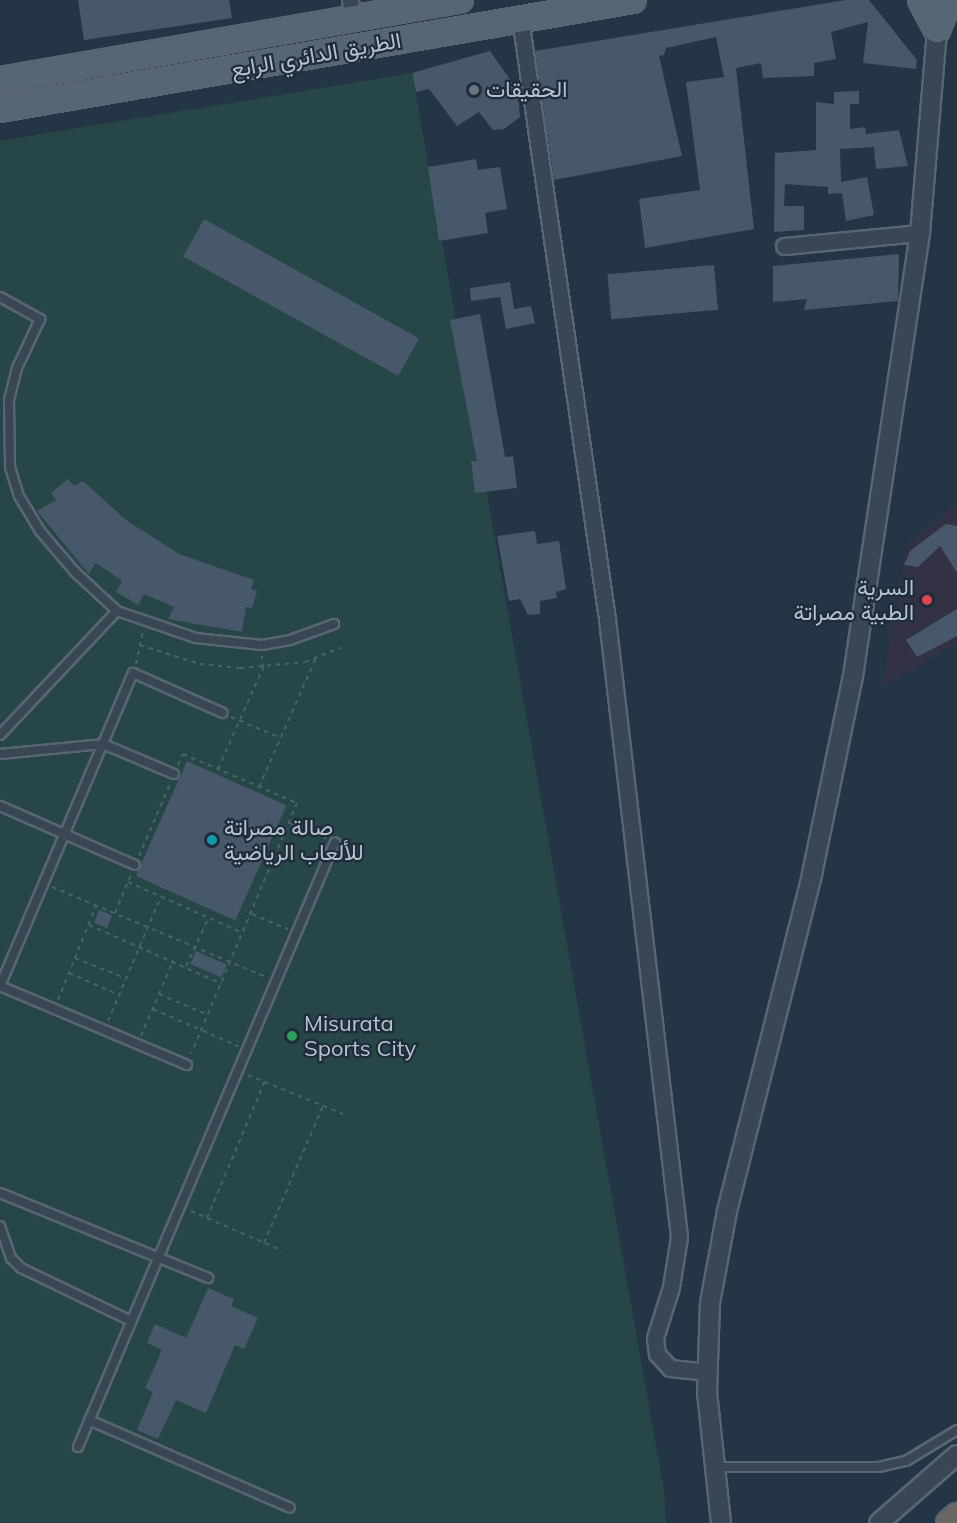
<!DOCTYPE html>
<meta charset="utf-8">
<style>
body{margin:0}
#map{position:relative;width:957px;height:1523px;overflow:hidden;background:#243646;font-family:Mulish,Vazirmatn,sans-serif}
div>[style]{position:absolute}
.medical>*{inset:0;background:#333245}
.green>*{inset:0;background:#274647}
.building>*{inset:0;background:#46586a;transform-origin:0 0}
.path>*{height:2px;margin-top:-1px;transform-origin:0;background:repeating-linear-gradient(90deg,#476465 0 4.5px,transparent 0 9px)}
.roads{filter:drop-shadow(2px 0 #586572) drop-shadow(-2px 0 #586572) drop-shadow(0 2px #586572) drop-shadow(0 -2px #586572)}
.service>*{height:8px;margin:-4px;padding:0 4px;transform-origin:4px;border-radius:4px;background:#394755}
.minor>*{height:15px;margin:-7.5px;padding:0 7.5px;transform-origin:7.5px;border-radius:7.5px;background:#394755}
.tertiary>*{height:18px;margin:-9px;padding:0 9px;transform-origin:9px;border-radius:9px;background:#394755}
.primary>*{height:24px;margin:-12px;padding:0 12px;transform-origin:12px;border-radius:12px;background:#576675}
.trunk>*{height:24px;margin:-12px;padding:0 12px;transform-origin:12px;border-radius:12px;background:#6a6865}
.dots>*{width:16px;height:16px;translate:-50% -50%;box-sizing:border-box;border:3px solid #1e2c3b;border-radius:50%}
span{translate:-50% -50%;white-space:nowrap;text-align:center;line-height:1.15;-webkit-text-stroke:4.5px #1e2c3b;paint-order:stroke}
.street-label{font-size:22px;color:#b7c2ce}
.poi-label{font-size:22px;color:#b7c2ce}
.left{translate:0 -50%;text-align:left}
.right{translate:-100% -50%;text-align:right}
</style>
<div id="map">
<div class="medical">
<i style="clip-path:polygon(957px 504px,957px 643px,882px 686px,907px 544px)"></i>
</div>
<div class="green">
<i style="clip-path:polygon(412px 73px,664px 1490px,666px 1523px,0 1523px,0 141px)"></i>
</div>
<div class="building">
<i style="clip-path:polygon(78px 0,229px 0,232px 18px,84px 40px)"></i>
<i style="clip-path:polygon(846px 0,869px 0,917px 60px,916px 69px,863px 63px,868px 22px,831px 32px,836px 59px,814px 63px,814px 76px,763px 78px,761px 63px,736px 68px,754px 229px,645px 248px,639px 199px,700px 190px,686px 82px,724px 77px,716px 37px,666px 48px,664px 55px,659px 56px,682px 156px,554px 180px,535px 51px)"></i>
<i style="clip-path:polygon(490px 51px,518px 91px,520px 117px,504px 129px,493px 130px,479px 112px,457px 126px,429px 89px,416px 92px,412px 73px)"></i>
<i style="clip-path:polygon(859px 91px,859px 104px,850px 104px,850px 129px,865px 127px,866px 134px,899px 130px,908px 166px,876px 169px,874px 147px,840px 149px,841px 182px,867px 177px,874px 215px,846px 221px,842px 193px,828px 194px,828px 187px,785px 184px,784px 206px,804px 206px,804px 230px,774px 232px,775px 153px,816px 150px,816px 102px,834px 104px,834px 92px)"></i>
<i style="clip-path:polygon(476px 159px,478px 170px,500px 167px,507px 209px,485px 213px,488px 233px,439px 241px,428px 167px)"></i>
<i style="left:204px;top:219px;width:246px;height:43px;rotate:29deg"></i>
<i style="clip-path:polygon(899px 254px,898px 301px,804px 310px,807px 299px,773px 302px,773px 266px)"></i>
<i style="left:714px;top:265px;width:45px;height:107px;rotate:85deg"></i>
<i style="clip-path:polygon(510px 282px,514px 309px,531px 306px,535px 323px,506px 329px,500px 297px,471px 301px,470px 288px)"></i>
<i style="clip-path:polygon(480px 314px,505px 457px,513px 456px,517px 488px,475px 493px,471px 461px,477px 461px,450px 320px)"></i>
<i style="clip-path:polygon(68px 479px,74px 486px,83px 481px,126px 520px,179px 554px,254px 580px,251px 589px,257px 591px,252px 608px,246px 607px,242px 632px,168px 619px,174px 607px,144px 594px,138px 605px,116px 592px,122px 581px,96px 563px,89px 574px,37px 511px,56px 500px,51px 493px)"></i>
<i style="clip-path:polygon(946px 524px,957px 526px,957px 573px,940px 546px,918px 567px,904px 565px,910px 551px)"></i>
<i style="clip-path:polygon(535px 531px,537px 544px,559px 541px,566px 589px,556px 592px,557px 598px,540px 601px,540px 614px,528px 615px,520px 599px,509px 601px,497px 536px)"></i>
<i style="clip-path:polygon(957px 609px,957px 636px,917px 657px,906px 640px)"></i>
<i style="left:187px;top:761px;width:109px;height:126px;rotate:24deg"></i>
<i style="left:99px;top:910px;width:14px;height:14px;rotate:21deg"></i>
<i style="left:196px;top:951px;width:34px;height:14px;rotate:24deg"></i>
<i style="clip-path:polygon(208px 1288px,234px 1299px,231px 1306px,258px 1318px,244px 1349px,235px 1345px,206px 1413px,176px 1400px,158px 1439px,137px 1430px,153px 1392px,145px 1388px,162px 1350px,147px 1343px,155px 1324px,186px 1338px)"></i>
</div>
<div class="path">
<i style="left:140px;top:645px;width:63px;rotate:17.6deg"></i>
<i style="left:200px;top:664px;width:40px;rotate:5.7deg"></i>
<i style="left:240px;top:668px;width:65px;rotate:-5.3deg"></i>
<i style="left:305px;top:662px;width:38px;rotate:-22deg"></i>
<i style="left:136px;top:664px;width:33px;rotate:-78deg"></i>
<i style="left:231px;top:717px;width:54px;rotate:22.8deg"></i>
<i style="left:178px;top:765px;width:12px;rotate:-66deg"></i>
<i style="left:183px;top:754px;width:124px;rotate:23.3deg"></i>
<i style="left:297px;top:803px;width:272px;rotate:112.9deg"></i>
<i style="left:218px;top:769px;width:111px;rotate:-66deg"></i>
<i style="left:263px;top:668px;width:12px;rotate:-95deg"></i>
<i style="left:259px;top:787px;width:141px;rotate:-66.2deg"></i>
<i style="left:290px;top:823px;width:39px;rotate:23deg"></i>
<i style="left:139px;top:856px;width:78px;rotate:-66.7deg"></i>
<i style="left:128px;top:882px;width:126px;rotate:23.9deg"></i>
<i style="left:52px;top:887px;width:234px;rotate:22.8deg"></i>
<i style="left:115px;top:913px;width:41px;rotate:-67.2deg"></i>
<i style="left:252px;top:914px;width:39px;rotate:23deg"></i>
<i style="left:89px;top:925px;width:145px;rotate:23.9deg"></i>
<i style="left:75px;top:958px;width:54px;rotate:21.8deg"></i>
<i style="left:186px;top:966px;width:54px;rotate:-64.9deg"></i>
<i style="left:69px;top:973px;width:55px;rotate:23.7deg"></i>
<i style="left:159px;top:994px;width:53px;rotate:23.2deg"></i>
<i style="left:58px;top:1000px;width:101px;rotate:-68deg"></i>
<i style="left:153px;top:1009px;width:93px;rotate:23.5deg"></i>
<i style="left:108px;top:1021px;width:136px;rotate:-67deg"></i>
<i style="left:141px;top:1036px;width:82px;rotate:-66.9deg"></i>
<i style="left:248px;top:1075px;width:103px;rotate:22.3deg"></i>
<i style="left:191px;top:1211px;width:100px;rotate:23.5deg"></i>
<i style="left:207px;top:1218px;width:149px;rotate:-67.1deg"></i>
<i style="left:264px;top:1243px;width:149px;rotate:-66.7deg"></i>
</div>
<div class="roads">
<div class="service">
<i style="left:0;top:297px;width:46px;rotate:28.8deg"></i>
<i style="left:40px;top:319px;width:54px;rotate:115.1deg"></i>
<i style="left:17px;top:368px;width:33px;rotate:104deg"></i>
<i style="left:9px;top:400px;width:67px;rotate:89.1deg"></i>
<i style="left:10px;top:467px;width:30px;rotate:73deg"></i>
<i style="left:19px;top:496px;width:41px;rotate:59deg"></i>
<i style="left:40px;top:531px;width:54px;rotate:49.5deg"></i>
<i style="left:75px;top:572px;width:57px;rotate:42.9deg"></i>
<i style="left:117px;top:611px;width:83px;rotate:18.9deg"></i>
<i style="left:196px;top:638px;width:66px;rotate:6.1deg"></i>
<i style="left:262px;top:645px;width:28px;rotate:-10deg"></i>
<i style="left:290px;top:640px;width:47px;rotate:-20deg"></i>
<i style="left:0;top:735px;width:170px;rotate:-46.7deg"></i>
<i style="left:0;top:754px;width:103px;rotate:-5.5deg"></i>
<i style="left:103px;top:744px;width:77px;rotate:22.9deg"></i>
<i style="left:0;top:806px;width:147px;rotate:23.6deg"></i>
<i style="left:0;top:986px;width:340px;rotate:-67deg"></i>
<i style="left:133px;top:673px;width:98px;rotate:24deg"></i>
<i style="left:0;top:986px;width:203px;rotate:22.9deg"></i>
<i style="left:0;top:1193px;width:225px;rotate:22.2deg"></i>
<i style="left:0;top:1226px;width:34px;rotate:71deg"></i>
<i style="left:11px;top:1258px;width:14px;rotate:45deg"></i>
<i style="left:21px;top:1268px;width:122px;rotate:25.7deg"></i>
<i style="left:89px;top:1420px;width:219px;rotate:23.6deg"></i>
<i style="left:78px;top:1447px;width:657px;rotate:-66.98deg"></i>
<i style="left:714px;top:1467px;width:165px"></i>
<i style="left:879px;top:1467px;width:28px;rotate:-13deg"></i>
<i style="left:906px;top:1461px;width:60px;rotate:-31.3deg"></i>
</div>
<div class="minor">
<i style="left:350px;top:0;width:19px;rotate:81deg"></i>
<i style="left:520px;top:18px;width:607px;rotate:81.76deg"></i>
<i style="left:607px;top:619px;width:622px;rotate:83.35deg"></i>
<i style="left:679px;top:1237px;width:51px;rotate:99.1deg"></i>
<i style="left:671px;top:1287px;width:53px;rotate:107.4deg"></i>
<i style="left:655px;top:1338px;width:16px;rotate:83deg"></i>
<i style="left:657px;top:1354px;width:19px;rotate:47deg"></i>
<i style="left:670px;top:1368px;width:36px;rotate:6deg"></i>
<i style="left:784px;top:246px;width:137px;rotate:-5.5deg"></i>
</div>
<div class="tertiary">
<i style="left:721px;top:1523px;width:131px;rotate:-96.1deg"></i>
<i style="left:707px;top:1393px;width:90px;rotate:-88.1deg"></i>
<i style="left:710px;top:1303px;width:94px;rotate:-79.5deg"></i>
<i style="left:727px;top:1211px;width:348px;rotate:-75.8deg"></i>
<i style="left:812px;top:874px;width:202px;rotate:-78.3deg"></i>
<i style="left:853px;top:676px;width:448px;rotate:-81.4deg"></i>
<i style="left:920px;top:233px;width:216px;rotate:-85.2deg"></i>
<i style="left:879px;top:1523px;width:103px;rotate:-41.1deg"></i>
</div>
<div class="primary">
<i style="left:921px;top:0;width:34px;rotate:62deg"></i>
<i style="left:937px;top:30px;width:33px;rotate:-67deg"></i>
<i style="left:0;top:80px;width:467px;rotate:-9.9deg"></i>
<i style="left:0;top:109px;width:642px;rotate:-9.77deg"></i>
</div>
<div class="trunk">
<i style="left:949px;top:1523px;width:11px;rotate:-41deg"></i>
</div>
</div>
<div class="dots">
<i style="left:474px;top:90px;background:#6b7280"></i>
<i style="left:927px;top:600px;background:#e0444e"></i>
<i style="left:212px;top:840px;background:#0f9aa8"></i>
<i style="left:292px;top:1036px;background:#2e9e5b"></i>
</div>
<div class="street-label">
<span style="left:316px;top:55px;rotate:-10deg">الطريق الدائري الرابع</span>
</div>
<div class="poi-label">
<span class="left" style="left:486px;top:90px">الحقيقات</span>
<span class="right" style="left:914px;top:600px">السرية<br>الطبية مصراتة</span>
<span class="left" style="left:224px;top:840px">صالة مصراتة<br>للألعاب الرياضية</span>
<span class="left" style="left:304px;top:1036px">Misurata<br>Sports City</span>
</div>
</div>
